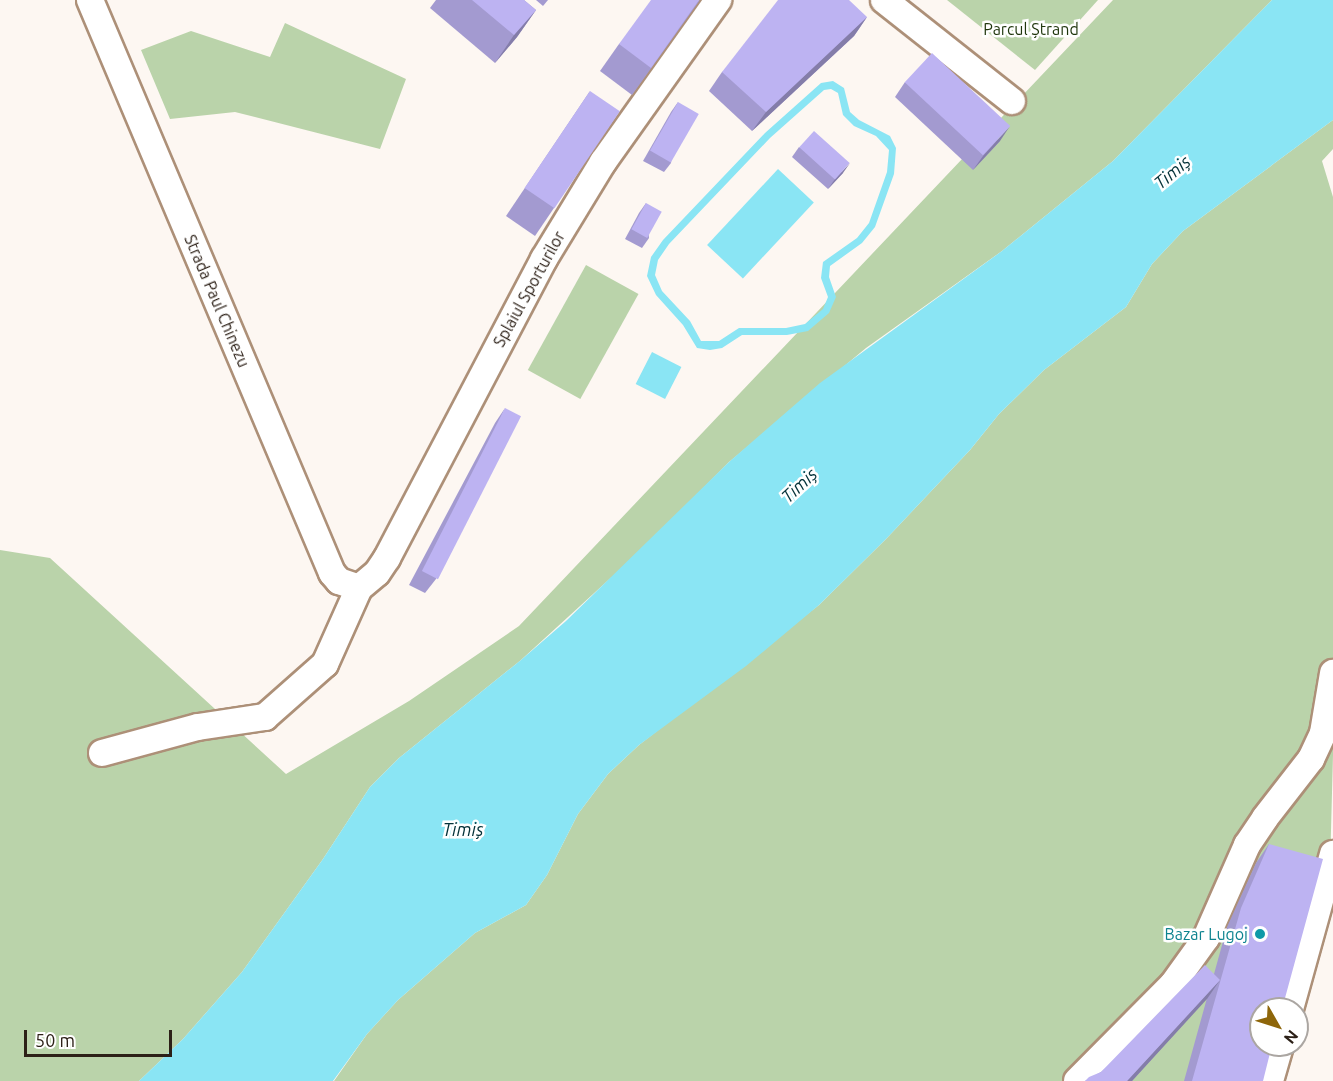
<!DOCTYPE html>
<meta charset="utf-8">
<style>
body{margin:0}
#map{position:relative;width:1333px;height:1081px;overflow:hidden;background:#fdf7f2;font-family:Ubuntu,sans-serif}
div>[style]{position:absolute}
.green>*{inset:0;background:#bad3aa;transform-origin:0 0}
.water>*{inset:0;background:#8ae5f4;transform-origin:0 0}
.roads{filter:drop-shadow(2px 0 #ad9078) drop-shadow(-2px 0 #ad9078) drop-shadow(0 2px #ad9078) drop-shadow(0 -2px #ad9078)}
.minor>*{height:26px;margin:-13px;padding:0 13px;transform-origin:13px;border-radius:13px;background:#fff}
.wall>*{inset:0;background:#a39ad0}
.shaded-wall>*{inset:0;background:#847da9}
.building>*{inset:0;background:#bdb3f2;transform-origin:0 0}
.dots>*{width:16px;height:16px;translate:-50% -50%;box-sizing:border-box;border:3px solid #fff;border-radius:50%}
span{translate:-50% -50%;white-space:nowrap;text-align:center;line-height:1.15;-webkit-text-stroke:5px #fff;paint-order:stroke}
.park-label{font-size:16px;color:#1f360c}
.street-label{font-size:16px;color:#2c2017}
.culture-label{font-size:16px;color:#0d838f}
.right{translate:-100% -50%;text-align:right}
.water-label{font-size:18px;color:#043239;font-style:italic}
.north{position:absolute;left:1249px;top:997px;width:60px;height:60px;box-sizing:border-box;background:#fff;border:2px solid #aba6a2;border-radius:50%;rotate:129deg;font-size:16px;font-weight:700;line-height:24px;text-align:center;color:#2c2017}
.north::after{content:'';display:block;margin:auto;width:21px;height:27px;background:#8e660a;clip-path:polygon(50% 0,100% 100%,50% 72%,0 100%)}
.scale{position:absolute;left:24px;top:1030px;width:148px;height:27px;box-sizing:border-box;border:3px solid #2c2017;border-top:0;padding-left:8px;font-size:18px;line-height:21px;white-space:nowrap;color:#2c2017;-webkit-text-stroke:4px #fff;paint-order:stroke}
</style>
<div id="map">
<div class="green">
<i style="clip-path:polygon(947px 0,1098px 0,1035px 70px)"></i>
<i style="clip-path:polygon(1113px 0,1272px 0,1113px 161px,1002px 251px,866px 348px,729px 462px,650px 542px,521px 660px,399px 758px,370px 787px,323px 859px,242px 972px,183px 1039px,139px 1081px,0 1081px,0 550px,50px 558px,286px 774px,409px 701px,519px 626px)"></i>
<i style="clip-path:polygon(285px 23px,406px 79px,380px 149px,235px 112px,170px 119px,141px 50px,191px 31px,270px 57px)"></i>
<i style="clip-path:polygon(1333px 120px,1333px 149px,1322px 161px,1333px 197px,1333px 755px,1330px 868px,1261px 1009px,1261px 1045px,1270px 1081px,334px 1081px,367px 1034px,398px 1000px,475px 933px,526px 905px,547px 875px,578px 814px,608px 774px,639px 745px,819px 605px,886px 539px,970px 450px,999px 414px,1044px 370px,1126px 307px,1152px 264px,1183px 231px)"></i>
<i style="left:586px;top:265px;width:60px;height:120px;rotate:29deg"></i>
</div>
<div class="water">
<i style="clip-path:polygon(1272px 0,1333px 0,1333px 120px,1183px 231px,1152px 264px,1126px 307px,1044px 370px,999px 414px,970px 450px,886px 539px,819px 605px,746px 666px,639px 745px,608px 774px,578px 814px,547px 875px,526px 905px,475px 933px,398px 1000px,367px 1034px,333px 1081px,139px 1081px,183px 1039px,242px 972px,323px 859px,370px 787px,399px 758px,521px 660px,566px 621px,729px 462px,820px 383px,1002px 251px,1113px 161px)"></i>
<i style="clip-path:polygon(evenodd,833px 81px,844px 88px,850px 112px,859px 120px,890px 136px,896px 148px,894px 174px,875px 227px,862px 243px,830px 266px,829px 277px,836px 297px,829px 313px,808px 331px,787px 335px,742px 335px,722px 348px,710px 350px,697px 348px,683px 325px,656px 295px,647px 276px,651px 257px,663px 240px,765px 133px,821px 83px,833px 81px,831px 89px,838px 93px,843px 115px,854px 126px,876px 136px,889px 150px,887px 172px,869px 223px,857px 238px,823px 262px,821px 278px,828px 297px,823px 309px,805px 324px,786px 328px,739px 328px,719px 341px,701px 341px,690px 321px,662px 291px,655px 275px,658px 260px,669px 244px,770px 138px,824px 90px,831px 89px)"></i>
<i style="left:778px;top:169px;width:49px;height:104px;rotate:43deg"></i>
<i style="left:652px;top:352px;width:33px;height:36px;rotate:27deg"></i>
</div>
<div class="roads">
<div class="minor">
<i style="left:90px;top:0;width:622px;rotate:67.1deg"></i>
<i style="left:332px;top:573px;width:11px;rotate:49deg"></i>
<i style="left:339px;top:581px;width:21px;rotate:19deg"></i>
<i style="left:884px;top:0;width:163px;rotate:38.3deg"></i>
<i style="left:359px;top:588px;width:23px;rotate:-40deg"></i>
<i style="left:377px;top:573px;width:18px;rotate:-56deg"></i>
<i style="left:387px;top:558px;width:338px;rotate:-62.3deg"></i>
<i style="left:544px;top:259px;width:114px;rotate:-58.7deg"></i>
<i style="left:603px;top:162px;width:199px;rotate:-54.6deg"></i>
<i style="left:102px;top:753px;width:99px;rotate:-15.2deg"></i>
<i style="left:198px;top:727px;width:68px;rotate:-8.5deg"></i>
<i style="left:265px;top:717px;width:80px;rotate:-41.5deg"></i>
<i style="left:325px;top:664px;width:83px;rotate:-65.9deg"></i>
<i style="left:1290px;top:1009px;width:161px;rotate:-74.5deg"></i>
<i style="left:1077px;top:1081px;width:136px;rotate:-45.3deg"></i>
<i style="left:1173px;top:984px;width:57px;rotate:-54.3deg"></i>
<i style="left:1206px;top:938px;width:102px;rotate:-66.2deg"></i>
<i style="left:1247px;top:845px;width:32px;rotate:-56deg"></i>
<i style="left:1265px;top:818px;width:75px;rotate:-52.1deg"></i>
<i style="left:1311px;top:759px;width:29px;rotate:-65deg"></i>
<i style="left:1323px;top:733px;width:61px;rotate:-80.5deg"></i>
<i style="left:1270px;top:1081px;width:37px;rotate:-74deg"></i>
</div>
</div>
<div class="wall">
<i style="clip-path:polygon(436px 0,524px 0,536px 10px,517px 37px,495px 63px,430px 8px)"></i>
<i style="clip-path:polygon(536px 0,548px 0,543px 6px)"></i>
<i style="clip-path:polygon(700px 0,632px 95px,600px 71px,619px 44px)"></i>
<i style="clip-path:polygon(867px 17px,854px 36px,752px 131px,709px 91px,722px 72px)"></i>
<i style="clip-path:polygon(905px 82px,1000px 141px,973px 170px,895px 97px)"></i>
<i style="clip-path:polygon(590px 91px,554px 208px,535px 236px,506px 216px)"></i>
<i style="clip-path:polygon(678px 102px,671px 163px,664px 172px,643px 161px,671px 112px)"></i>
<i style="clip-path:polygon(799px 147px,843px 173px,828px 189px,792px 157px)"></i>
<i style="clip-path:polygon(646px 203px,649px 238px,642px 248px,625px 239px,639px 213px)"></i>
<i style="clip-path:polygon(505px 408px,436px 579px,425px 593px,409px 585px,495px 423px)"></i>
<i style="clip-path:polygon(1269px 844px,1263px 1081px,1184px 1081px,1207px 998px,1132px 1081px,1085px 1081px,1101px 1072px,1214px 974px,1227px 927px,1256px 863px)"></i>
</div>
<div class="shaded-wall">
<i style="clip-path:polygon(536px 10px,517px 37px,495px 63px,514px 35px)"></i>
<i style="clip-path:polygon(867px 17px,854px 36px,752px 131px,766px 112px)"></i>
<i style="clip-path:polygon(1010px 126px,1000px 141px,973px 170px,983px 156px)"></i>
<i style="clip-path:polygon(850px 163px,843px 173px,828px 189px,835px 179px)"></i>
<i style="clip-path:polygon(1220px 980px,1207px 999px,1132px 1081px,1127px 1081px)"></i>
</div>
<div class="building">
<i style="clip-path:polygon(472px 0,524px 0,536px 10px,514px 35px)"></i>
<i style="clip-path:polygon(651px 0,699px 0,651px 68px,619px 44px)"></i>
<i style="clip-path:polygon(778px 0,849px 0,867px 17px,766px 112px,722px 72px)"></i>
<i style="left:932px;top:53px;width:107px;height:40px;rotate:43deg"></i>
<i style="left:590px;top:91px;width:36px;height:117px;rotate:34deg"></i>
<i style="left:678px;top:102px;width:24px;height:56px;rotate:30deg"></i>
<i style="left:814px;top:131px;width:48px;height:22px;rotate:42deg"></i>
<i style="left:646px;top:203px;width:18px;height:30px;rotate:29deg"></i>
<i style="left:505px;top:408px;width:18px;height:183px;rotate:27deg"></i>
<i style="clip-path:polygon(1269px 844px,1323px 859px,1282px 1009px,1261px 1009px,1261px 1045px,1272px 1045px,1263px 1081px,1192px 1081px,1241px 908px)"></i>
<i style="clip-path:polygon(1205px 965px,1220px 980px,1127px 1081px,1085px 1081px,1089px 1077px,1101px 1072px)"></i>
</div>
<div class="dots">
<i style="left:1260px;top:934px;background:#0f9aa8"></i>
</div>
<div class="park-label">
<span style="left:1031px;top:29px">Parcul Ștrand</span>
</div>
<div class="street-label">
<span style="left:529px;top:289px;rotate:-61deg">Splaiul Sporturilor</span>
<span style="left:217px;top:301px;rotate:67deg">Strada Paul Chinezu</span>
</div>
<div class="culture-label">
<span class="right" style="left:1248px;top:934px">Bazar Lugoj</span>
</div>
<div class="water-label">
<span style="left:1172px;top:172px;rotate:-40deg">Timiș</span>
<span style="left:799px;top:485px;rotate:-43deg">Timiș</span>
<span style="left:463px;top:829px">Timiș</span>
</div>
<div class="north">N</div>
<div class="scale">50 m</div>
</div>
